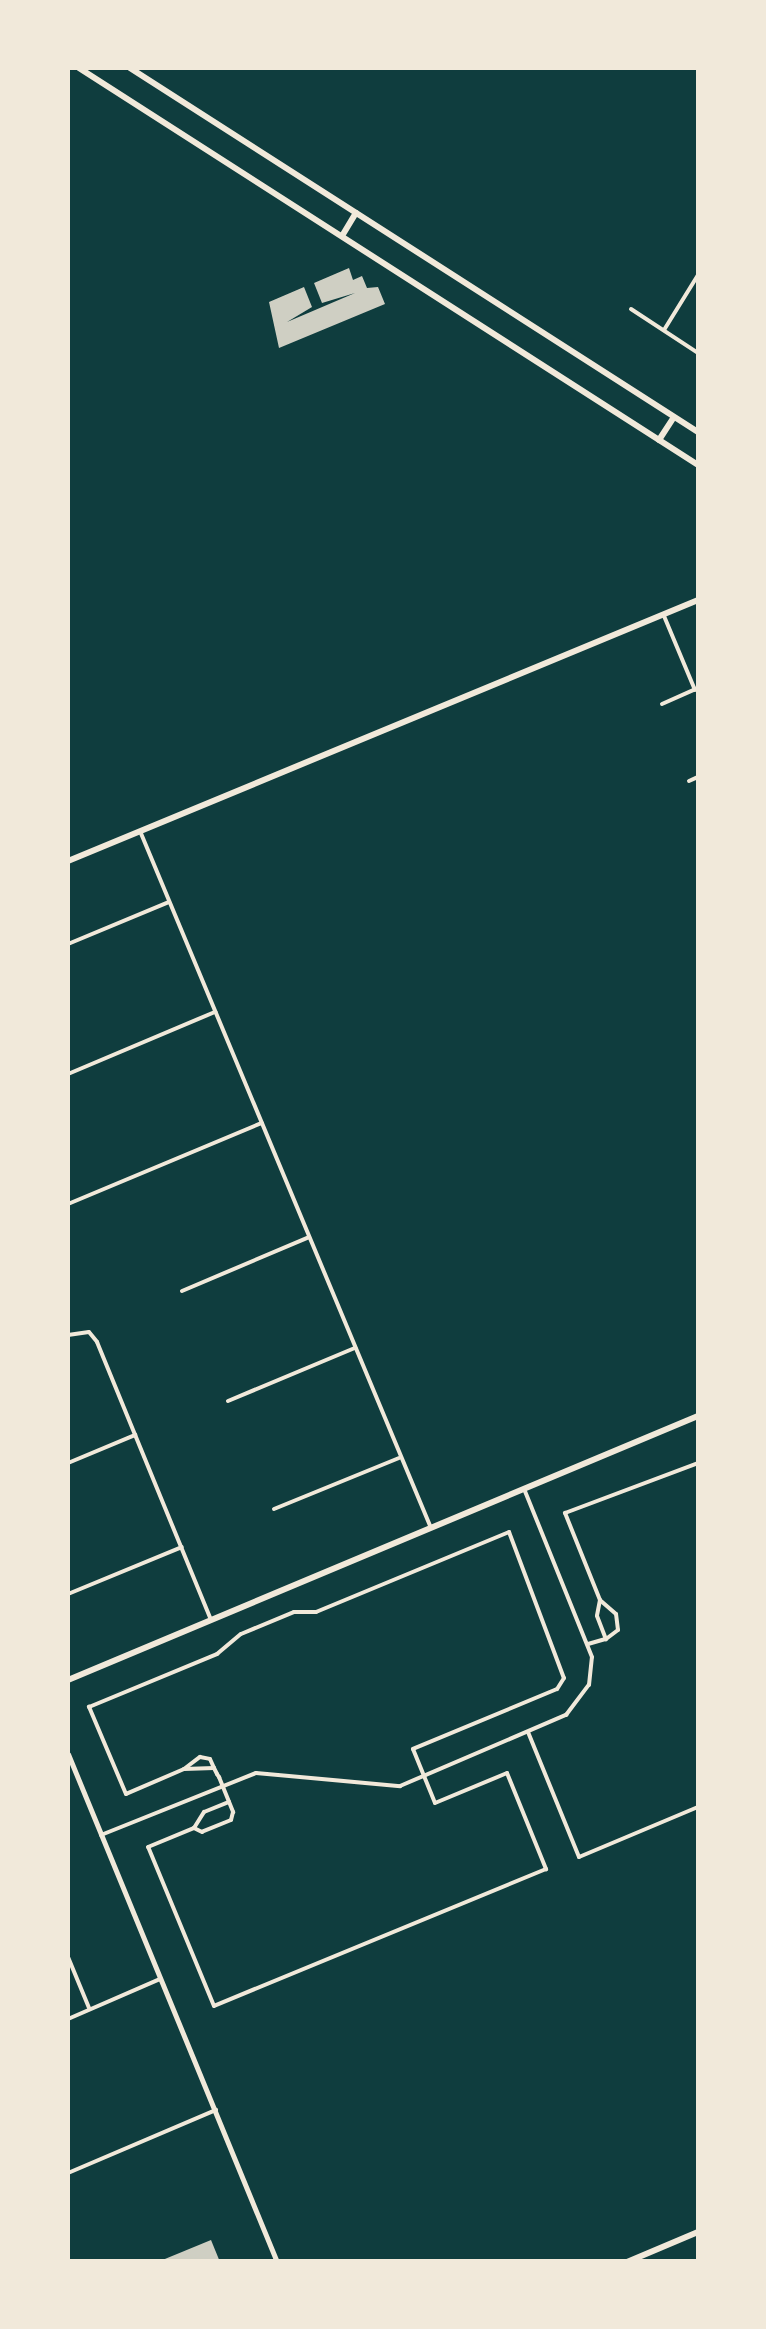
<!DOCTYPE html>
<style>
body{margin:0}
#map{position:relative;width:766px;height:2329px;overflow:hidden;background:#0f3d3e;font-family:"PT Sans Narrow",sans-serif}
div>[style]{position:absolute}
.building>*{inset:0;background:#cfcfc3}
.minor>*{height:4px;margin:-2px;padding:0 2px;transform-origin:2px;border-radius:2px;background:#f1e9da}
.tertiary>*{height:5px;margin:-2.5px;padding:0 2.5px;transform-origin:2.5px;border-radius:2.5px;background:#f1e9da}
.secondary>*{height:6px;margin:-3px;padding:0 3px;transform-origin:3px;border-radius:3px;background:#f1e9da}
.primary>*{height:6px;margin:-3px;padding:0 3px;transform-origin:3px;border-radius:3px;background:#f1e9da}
span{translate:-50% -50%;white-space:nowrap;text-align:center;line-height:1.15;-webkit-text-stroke:8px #f1e9da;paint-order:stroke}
.frame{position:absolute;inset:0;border:70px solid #f1e9da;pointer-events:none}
</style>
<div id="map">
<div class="building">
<i style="clip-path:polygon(349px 268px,353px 280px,362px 276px,367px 288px,378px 287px,385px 304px,279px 348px,269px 302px,304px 287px,312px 307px,287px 322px,355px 293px,322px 303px,314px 283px)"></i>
<i style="clip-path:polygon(211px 2240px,220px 2262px,160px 2262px,160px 2261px)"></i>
</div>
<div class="minor">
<i style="left:631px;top:309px;width:80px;rotate:33.3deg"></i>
<i style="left:664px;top:330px;width:65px;rotate:-58.3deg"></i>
<i style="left:664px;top:616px;width:80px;rotate:67.3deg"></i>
<i style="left:662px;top:704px;width:39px;rotate:-24deg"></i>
<i style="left:689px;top:781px;width:10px;rotate:-24deg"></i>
<i style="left:140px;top:831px;width:755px;rotate:67.34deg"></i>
<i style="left:68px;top:944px;width:109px;rotate:-22.6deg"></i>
<i style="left:68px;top:1074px;width:160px;rotate:-22.9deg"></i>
<i style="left:68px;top:1204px;width:210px;rotate:-22.7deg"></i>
<i style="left:182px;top:1291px;width:138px;rotate:-23deg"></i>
<i style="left:68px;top:1335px;width:21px;rotate:-8deg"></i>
<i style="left:89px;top:1332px;width:13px;rotate:51deg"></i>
<i style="left:97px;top:1342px;width:300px;rotate:67.7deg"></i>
<i style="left:228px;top:1401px;width:138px;rotate:-22.7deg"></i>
<i style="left:68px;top:1463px;width:73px;rotate:-22.7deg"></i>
<i style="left:274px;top:1509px;width:135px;rotate:-22.2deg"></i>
<i style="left:68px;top:1594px;width:123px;rotate:-22.4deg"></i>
<i style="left:600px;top:1600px;width:16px;rotate:101deg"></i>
<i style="left:597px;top:1616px;width:25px;rotate:69deg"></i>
<i style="left:606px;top:1639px;width:15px;rotate:-37deg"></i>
<i style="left:618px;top:1630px;width:16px;rotate:-97deg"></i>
<i style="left:616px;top:1614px;width:21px;rotate:-139deg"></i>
<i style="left:600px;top:1600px;width:94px;rotate:-111.9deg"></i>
<i style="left:565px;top:1513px;width:142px;rotate:-20.6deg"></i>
<i style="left:588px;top:1644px;width:19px;rotate:-16deg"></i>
<i style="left:528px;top:1732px;width:135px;rotate:67.8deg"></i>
<i style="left:579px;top:1857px;width:129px;rotate:-22.8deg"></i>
<i style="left:214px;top:1768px;width:30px;rotate:178deg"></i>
<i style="left:184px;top:1769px;width:20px;rotate:-37deg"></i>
<i style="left:200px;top:1757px;width:10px;rotate:11deg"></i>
<i style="left:210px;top:1759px;width:10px;rotate:66deg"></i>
<i style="left:214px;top:1768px;width:7px;rotate:63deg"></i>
<i style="left:217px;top:1774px;width:4px;rotate:56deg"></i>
<i style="left:219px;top:1777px;width:38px;rotate:68deg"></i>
<i style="left:233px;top:1812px;width:8px;rotate:104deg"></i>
<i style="left:231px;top:1820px;width:31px;rotate:158deg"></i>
<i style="left:202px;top:1832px;width:9px;rotate:-153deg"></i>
<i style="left:194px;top:1828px;width:19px;rotate:-58deg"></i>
<i style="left:204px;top:1812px;width:27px;rotate:-22deg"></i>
<i style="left:184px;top:1769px;width:63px;rotate:156.7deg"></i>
<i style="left:126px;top:1794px;width:95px;rotate:-113deg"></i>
<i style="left:89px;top:1707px;width:139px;rotate:-22.5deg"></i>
<i style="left:217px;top:1654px;width:31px;rotate:-40deg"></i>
<i style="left:241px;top:1634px;width:57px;rotate:-22.5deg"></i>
<i style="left:294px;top:1612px;width:22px"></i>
<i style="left:316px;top:1612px;width:209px;rotate:-22.5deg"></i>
<i style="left:509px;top:1532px;width:156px;rotate:69.4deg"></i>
<i style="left:564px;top:1678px;width:13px;rotate:122deg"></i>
<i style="left:557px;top:1689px;width:156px;rotate:157.4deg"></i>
<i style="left:413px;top:1749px;width:58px;rotate:67.8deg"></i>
<i style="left:435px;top:1803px;width:78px;rotate:-22.6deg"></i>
<i style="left:507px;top:1773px;width:104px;rotate:67.9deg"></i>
<i style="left:546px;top:1869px;width:359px;rotate:157.6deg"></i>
<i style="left:214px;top:2006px;width:172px;rotate:-112.5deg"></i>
<i style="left:148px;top:1847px;width:50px;rotate:-22.4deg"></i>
<i style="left:101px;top:1835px;width:167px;rotate:-21.8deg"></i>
<i style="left:256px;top:1773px;width:145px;rotate:5.2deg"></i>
<i style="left:400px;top:1786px;width:181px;rotate:-23.2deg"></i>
<i style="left:566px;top:1715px;width:38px;rotate:-53deg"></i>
<i style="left:589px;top:1685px;width:28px;rotate:-84deg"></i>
<i style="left:592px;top:1657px;width:181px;rotate:-112deg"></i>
<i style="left:68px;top:1957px;width:55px;rotate:67.6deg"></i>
<i style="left:68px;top:2019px;width:100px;rotate:-23.5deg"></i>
<i style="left:68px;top:2173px;width:161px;rotate:-23.1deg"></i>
</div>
<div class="tertiary">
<i style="left:68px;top:1754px;width:549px;rotate:67.64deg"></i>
</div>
<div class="secondary">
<i style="left:68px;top:861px;width:682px;rotate:-22.5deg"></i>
<i style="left:68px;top:1680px;width:683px;rotate:-22.74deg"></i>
<i style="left:627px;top:2262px;width:77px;rotate:-22.9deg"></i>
</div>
<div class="primary">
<i style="left:79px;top:68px;width:735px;rotate:32.67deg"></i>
<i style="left:130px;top:68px;width:675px;rotate:32.65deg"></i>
<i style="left:342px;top:236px;width:27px;rotate:-59deg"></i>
<i style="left:659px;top:440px;width:27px;rotate:-57deg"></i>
</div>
<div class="frame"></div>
</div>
